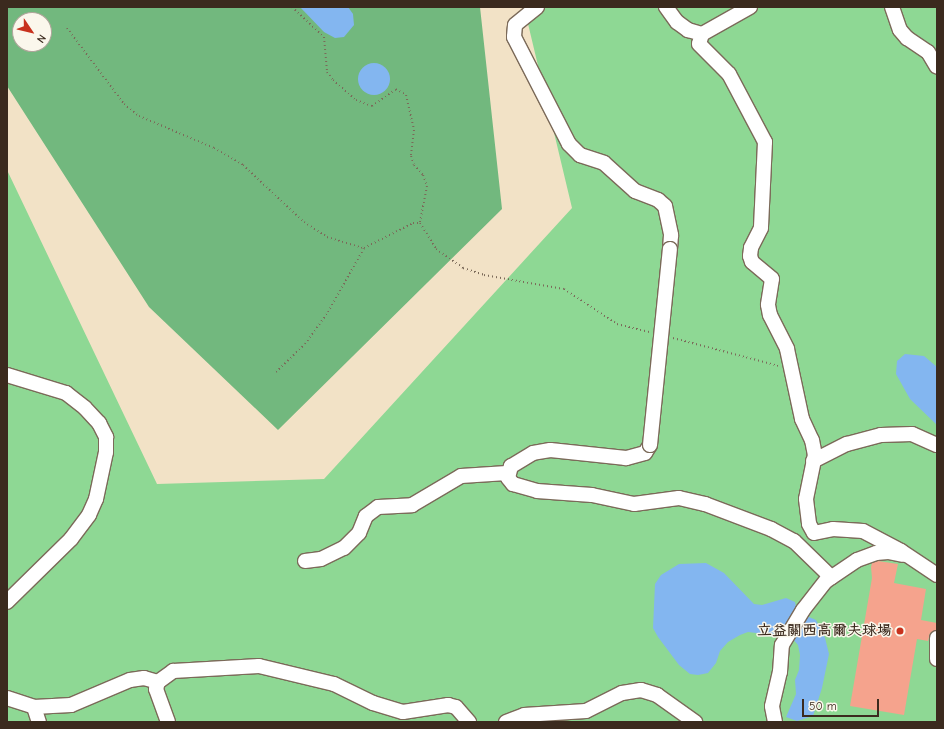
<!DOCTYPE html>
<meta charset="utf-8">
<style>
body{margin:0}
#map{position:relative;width:944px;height:729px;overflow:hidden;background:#f2e2c6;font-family:"Comic Neue","LXGW WenKai TC",sans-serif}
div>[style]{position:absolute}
.green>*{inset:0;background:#8ed894}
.forest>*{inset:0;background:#72b87e}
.water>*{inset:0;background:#83b6f0}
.round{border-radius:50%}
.building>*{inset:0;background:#f5a38d}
.path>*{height:2px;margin-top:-1px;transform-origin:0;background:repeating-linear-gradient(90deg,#7b6a59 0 1px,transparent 0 4px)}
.roads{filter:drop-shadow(1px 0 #7b6a59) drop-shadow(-1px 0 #7b6a59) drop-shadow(0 1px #7b6a59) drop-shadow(0 -1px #7b6a59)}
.minor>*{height:14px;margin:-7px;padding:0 7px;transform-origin:7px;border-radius:7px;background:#fff}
.bridges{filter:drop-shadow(1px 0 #7b6a59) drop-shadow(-1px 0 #7b6a59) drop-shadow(0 1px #7b6a59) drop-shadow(0 -1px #7b6a59)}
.minor-bridge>*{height:14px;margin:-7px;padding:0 7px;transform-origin:7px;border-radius:7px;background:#fff}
.dots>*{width:11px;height:11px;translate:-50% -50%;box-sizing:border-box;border:2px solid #fbf7ec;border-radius:50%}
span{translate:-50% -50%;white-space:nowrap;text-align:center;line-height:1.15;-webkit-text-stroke:3px #fbf7ec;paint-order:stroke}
.poi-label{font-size:15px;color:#3b2a1e;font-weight:700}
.right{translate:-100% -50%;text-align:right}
.frame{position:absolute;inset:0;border:8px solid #3b2a1e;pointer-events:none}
.north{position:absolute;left:12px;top:12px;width:40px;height:40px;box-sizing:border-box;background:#fbf7ec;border:1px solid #aea59a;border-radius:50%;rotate:125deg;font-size:11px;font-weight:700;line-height:16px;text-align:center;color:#3b2a1e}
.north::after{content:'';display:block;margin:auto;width:14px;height:18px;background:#c8321e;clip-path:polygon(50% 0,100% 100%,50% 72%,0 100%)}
.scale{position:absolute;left:802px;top:699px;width:77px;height:18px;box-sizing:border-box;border:2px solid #3b2a1e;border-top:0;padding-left:5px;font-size:12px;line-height:14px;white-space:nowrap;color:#3b2a1e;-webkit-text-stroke:3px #fbf7ec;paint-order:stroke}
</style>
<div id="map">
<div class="green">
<i style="clip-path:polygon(524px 7px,937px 7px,937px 722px,7px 722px,7px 170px,157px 484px,324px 479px,572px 208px)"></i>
</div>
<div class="forest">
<i style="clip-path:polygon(evenodd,7px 7px,480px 7px,502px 209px,278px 430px,149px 307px,7px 86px,7px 7px,20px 20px,44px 20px,44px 44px,20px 44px,20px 20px)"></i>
</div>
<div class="water">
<i style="clip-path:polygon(300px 7px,348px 7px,353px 14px,354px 25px,344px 37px,335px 38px,324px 32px)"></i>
<i class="round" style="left:358px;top:63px;width:32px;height:32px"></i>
<i style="clip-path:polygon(905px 354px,924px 356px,937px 367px,937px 425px,910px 399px,896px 374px,897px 361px)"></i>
<i style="clip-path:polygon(706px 563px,724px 573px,754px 604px,762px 605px,786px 598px,795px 602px,797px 612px,816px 620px,825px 638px,829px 654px,822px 688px,813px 716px,797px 721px,786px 717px,796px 694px,795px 680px,799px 670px,800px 655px,798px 645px,791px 637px,780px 631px,771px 635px,748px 632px,740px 635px,728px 642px,720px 651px,716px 663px,708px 673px,698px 675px,690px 674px,679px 665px,658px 637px,653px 628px,655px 584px,661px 575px,679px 564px)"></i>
</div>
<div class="building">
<i style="clip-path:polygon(878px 561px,898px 564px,894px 583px,926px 589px,921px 620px,937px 623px,937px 630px,930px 633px,928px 641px,917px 639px,904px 715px,850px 706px,872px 578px,871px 567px,872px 563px)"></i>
</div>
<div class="path">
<i style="left:292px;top:7px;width:44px;rotate:43.2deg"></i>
<i style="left:324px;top:37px;width:35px;rotate:85deg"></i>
<i style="left:327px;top:72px;width:10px;rotate:53deg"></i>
<i style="left:333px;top:80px;width:30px;rotate:41deg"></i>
<i style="left:356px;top:100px;width:17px;rotate:21deg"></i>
<i style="left:372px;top:106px;width:29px;rotate:-35deg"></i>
<i style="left:396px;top:89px;width:12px;rotate:31deg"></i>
<i style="left:406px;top:95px;width:36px;rotate:77deg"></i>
<i style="left:414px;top:130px;width:26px;rotate:97deg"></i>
<i style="left:411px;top:156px;width:9px;rotate:72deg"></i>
<i style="left:414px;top:165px;width:13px;rotate:48deg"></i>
<i style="left:423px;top:175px;width:12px;rotate:70deg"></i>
<i style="left:427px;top:186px;width:38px;rotate:101deg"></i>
<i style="left:67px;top:28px;width:95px;rotate:53.1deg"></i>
<i style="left:124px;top:104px;width:19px;rotate:39deg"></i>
<i style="left:139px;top:116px;width:82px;rotate:23.1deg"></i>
<i style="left:214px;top:148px;width:34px;rotate:30deg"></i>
<i style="left:243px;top:165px;width:83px;rotate:43.1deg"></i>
<i style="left:304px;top:222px;width:27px;rotate:33deg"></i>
<i style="left:327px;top:237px;width:39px;rotate:17deg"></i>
<i style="left:673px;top:338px;width:110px;rotate:14.8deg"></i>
<i style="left:276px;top:372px;width:40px;rotate:-44deg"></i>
<i style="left:305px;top:344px;width:39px;rotate:-54deg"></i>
<i style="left:328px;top:312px;width:73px;rotate:-60.6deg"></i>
<i style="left:364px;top:248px;width:55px;rotate:-27deg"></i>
<i style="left:413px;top:223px;width:7px"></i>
<i style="left:420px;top:223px;width:31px;rotate:58deg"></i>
<i style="left:436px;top:249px;width:33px;rotate:35deg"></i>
<i style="left:463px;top:268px;width:22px;rotate:18deg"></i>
<i style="left:484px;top:275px;width:81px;rotate:9.9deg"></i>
<i style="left:564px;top:289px;width:64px;rotate:33.4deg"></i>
<i style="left:617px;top:324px;width:33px;rotate:14deg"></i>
</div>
<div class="roads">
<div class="minor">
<i style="left:537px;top:7px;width:28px;rotate:141deg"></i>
<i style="left:515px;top:25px;width:12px;rotate:95deg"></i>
<i style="left:514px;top:37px;width:120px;rotate:62.8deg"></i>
<i style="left:569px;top:144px;width:16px;rotate:45deg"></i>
<i style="left:580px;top:155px;width:25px;rotate:18deg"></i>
<i style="left:604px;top:163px;width:42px;rotate:42.1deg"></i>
<i style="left:635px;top:191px;width:25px;rotate:21deg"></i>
<i style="left:658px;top:200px;width:9px;rotate:41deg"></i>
<i style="left:665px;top:206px;width:30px;rotate:78deg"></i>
<i style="left:671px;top:235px;width:14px;rotate:94deg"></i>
<i style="left:666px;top:7px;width:19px;rotate:54deg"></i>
<i style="left:677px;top:22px;width:14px;rotate:36deg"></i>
<i style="left:688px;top:30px;width:15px;rotate:16deg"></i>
<i style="left:750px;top:7px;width:55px;rotate:150.6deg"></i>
<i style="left:702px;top:34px;width:10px;rotate:107deg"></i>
<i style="left:699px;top:44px;width:42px;rotate:45deg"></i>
<i style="left:729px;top:74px;width:77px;rotate:62.1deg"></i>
<i style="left:765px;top:142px;width:86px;rotate:92.7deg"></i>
<i style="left:761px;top:228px;width:22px;rotate:117deg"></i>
<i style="left:751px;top:248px;width:8px;rotate:97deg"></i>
<i style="left:750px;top:256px;width:6px;rotate:72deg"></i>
<i style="left:752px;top:262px;width:26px;rotate:40deg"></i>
<i style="left:772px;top:279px;width:26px;rotate:99deg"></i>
<i style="left:768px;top:305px;width:10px;rotate:79deg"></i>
<i style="left:770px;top:315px;width:38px;rotate:63deg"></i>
<i style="left:787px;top:349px;width:72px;rotate:77.9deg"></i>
<i style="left:802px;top:419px;width:23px;rotate:65deg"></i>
<i style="left:812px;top:440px;width:15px;rotate:79deg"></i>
<i style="left:815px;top:455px;width:45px;rotate:101.6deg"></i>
<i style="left:806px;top:499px;width:25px;rotate:83deg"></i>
<i style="left:809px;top:524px;width:10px;rotate:61deg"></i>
<i style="left:814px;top:533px;width:19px;rotate:-12deg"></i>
<i style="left:833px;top:529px;width:30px;rotate:4deg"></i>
<i style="left:863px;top:531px;width:43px;rotate:27.8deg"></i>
<i style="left:901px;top:551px;width:43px;rotate:33.7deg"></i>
<i style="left:892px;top:7px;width:24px;rotate:71deg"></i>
<i style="left:900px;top:30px;width:11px;rotate:49deg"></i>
<i style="left:907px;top:38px;width:25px;rotate:34deg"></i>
<i style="left:928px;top:52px;width:17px;rotate:59deg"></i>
<i style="left:7px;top:375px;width:62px;rotate:17deg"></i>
<i style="left:66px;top:393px;width:24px;rotate:38deg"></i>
<i style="left:85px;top:408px;width:21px;rotate:47deg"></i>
<i style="left:99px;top:423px;width:16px;rotate:63deg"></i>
<i style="left:106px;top:437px;width:15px;rotate:90deg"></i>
<i style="left:106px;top:452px;width:48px;rotate:102deg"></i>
<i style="left:96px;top:499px;width:17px;rotate:114deg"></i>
<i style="left:89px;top:515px;width:30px;rotate:127deg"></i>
<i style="left:71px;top:539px;width:90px;rotate:135.5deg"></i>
<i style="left:650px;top:445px;width:9px;rotate:122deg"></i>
<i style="left:645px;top:453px;width:20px;rotate:165deg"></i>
<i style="left:626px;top:458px;width:76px;rotate:-174deg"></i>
<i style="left:550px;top:450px;width:17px;rotate:170deg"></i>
<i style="left:533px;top:453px;width:26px;rotate:149deg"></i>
<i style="left:511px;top:466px;width:12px;rotate:104deg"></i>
<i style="left:508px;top:478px;width:8px;rotate:50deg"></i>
<i style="left:513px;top:484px;width:25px;rotate:16deg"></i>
<i style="left:537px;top:491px;width:55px;rotate:4.2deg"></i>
<i style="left:592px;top:495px;width:43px;rotate:12.1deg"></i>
<i style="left:634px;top:504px;width:45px;rotate:-7.6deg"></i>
<i style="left:679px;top:498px;width:27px;rotate:13deg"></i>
<i style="left:705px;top:504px;width:71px;rotate:20.7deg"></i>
<i style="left:771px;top:529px;width:26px;rotate:28deg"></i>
<i style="left:794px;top:541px;width:52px;rotate:44.2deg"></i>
<i style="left:813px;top:461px;width:38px;rotate:-27deg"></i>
<i style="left:847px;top:444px;width:35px;rotate:-15deg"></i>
<i style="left:881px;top:435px;width:31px;rotate:-2deg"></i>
<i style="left:912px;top:434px;width:27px;rotate:24deg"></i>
<i style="left:305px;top:561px;width:16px;rotate:-7deg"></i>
<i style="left:321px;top:559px;width:25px;rotate:-26deg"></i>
<i style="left:344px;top:548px;width:21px;rotate:-45deg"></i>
<i style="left:359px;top:533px;width:18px;rotate:-68deg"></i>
<i style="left:366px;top:516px;width:15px;rotate:-37deg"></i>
<i style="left:378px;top:507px;width:34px;rotate:-3deg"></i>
<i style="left:412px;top:505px;width:57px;rotate:-30.6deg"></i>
<i style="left:461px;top:476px;width:46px;rotate:-3.7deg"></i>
<i style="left:937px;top:638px;width:21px;rotate:90deg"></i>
<i style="left:7px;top:698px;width:28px;rotate:18deg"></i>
<i style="left:34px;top:707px;width:16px;rotate:72deg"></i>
<i style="left:34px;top:707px;width:37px;rotate:-3deg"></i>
<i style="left:71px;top:705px;width:64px;rotate:-23deg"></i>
<i style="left:130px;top:680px;width:14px;rotate:-8deg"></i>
<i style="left:144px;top:678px;width:15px;rotate:16deg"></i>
<i style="left:168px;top:722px;width:35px;rotate:-110deg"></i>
<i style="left:156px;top:689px;width:7px;rotate:-74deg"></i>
<i style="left:158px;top:682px;width:19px;rotate:-36deg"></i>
<i style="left:173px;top:671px;width:86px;rotate:-3.3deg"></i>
<i style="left:259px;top:666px;width:77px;rotate:13.5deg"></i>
<i style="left:334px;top:684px;width:43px;rotate:26deg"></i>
<i style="left:373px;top:703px;width:31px;rotate:17deg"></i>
<i style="left:403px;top:712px;width:46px;rotate:-8.8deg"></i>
<i style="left:448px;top:705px;width:8px;rotate:14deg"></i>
<i style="left:456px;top:707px;width:20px;rotate:49deg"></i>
<i style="left:506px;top:722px;width:19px;rotate:-21deg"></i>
<i style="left:524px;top:715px;width:62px;rotate:-3.7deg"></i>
<i style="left:586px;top:711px;width:40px;rotate:-26.6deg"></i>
<i style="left:622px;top:693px;width:19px;rotate:-9deg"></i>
<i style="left:641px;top:690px;width:17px;rotate:17deg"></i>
<i style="left:657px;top:695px;width:47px;rotate:35.4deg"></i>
<i style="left:775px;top:722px;width:16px;rotate:-101deg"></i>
<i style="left:772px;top:706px;width:35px;rotate:-77deg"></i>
<i style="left:780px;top:672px;width:27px;rotate:-86deg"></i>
<i style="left:782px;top:645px;width:41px;rotate:-59deg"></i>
<i style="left:803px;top:610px;width:37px;rotate:-52deg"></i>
<i style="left:826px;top:581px;width:37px;rotate:-34deg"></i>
<i style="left:857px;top:560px;width:20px;rotate:-20deg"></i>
<i style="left:876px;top:553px;width:12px;rotate:-5deg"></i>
<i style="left:888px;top:552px;width:15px;rotate:11deg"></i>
</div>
</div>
<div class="bridges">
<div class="minor-bridge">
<i style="left:650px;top:445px;width:197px;rotate:-84.2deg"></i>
</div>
</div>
<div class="dots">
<i style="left:900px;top:631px;background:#c8321e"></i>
</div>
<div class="poi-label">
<span class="right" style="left:892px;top:631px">立益關西高爾夫球場</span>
</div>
<div class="frame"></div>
<div class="north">N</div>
<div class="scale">50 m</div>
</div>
